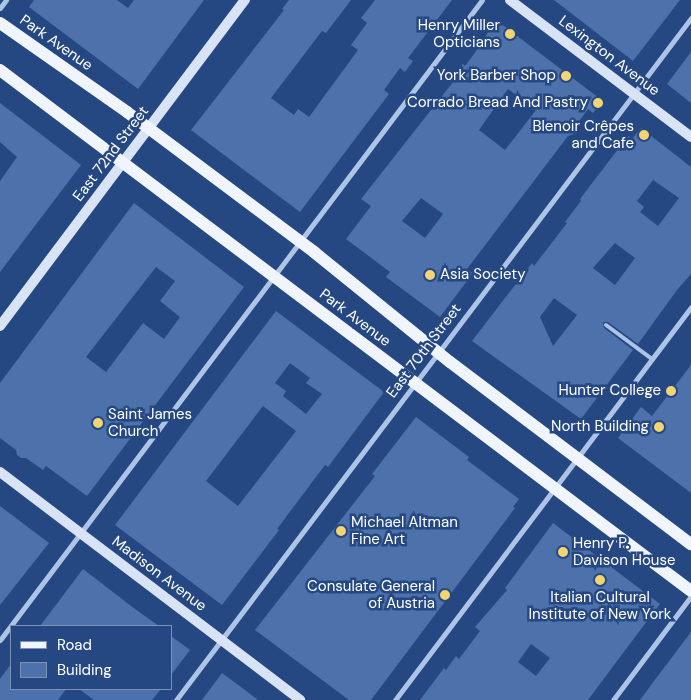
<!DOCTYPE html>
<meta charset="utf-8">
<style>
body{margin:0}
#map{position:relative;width:691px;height:700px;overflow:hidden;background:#254883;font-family:"DM Sans",sans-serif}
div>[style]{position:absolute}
.building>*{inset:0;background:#4d71ab}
.service>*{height:4px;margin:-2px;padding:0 2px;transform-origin:2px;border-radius:2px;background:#aec4e7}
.minor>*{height:5px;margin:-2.5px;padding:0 2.5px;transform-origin:2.5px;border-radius:2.5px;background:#aec4e7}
.secondary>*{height:10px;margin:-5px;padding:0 5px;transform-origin:5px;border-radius:5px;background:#d8e3f6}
.primary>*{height:12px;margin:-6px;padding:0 6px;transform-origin:6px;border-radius:6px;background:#f0f4fd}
.dots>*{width:14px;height:14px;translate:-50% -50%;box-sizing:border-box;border:2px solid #254883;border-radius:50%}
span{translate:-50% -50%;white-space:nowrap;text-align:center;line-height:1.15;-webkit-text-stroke:5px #254883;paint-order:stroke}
.poi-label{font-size:15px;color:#fff}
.right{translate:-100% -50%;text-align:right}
.left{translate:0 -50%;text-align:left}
.street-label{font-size:15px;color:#fff}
.legend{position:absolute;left:10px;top:625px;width:162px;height:65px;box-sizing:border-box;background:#254883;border:1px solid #7c91b5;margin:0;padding:6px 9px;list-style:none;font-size:15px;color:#fff}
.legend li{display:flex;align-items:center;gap:10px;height:25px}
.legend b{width:25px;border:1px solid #7c91b5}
</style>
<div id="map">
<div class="building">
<i style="clip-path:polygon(34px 0,117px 0,128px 8px,134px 0,204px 0,138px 89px,29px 7px)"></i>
<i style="clip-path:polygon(289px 0,351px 0,326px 33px,322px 31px,271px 98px,294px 115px,298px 109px,309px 117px,358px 50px,351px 45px,367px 23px,361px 18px,375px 0,452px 0,408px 58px,413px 61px,405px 72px,400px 68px,384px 90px,389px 94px,300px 212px,191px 130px,284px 10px,282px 9px)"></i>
<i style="clip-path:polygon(554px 0,680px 0,633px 61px)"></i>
<i style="clip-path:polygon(evenodd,496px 20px,603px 101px,593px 113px,588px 109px,578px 123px,576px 133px,568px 136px,467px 269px,473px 273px,440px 317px,386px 277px,390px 272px,346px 239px,371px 206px,361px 199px,457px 77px,454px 76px,463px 64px,465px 66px,474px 54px,496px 20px,508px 89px,536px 110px,505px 150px,479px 130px,508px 89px,496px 20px,421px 198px,443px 214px,425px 238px,402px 221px,421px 198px)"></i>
<i style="clip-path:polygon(691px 52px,691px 103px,667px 84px)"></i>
<i style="clip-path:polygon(0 103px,81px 165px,0 272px,0 181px,17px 157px,0 142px)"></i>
<i style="clip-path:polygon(evenodd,641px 128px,691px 167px,691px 274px,677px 290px,638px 344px,608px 322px,603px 322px,604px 328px,633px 350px,581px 419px,472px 341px,532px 263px,534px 266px,567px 223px,565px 222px,581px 201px,580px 199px,628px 136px,632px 139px,641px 128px,653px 180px,679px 198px,658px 226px,640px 212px,644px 207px,637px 201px,653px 180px,641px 128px,615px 243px,635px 258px,615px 285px,593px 268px,615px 243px,641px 128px,554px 298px,577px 315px,553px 346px,540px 317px,554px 298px)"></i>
<i style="clip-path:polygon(evenodd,134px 203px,244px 287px,87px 496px,46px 466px,43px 470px,26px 458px,21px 458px,17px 455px,16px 450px,0 438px,0 383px,134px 203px,156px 267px,175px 281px,160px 301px,180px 317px,164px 339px,143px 323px,106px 372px,86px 357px,156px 267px)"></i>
<i style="clip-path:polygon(evenodd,276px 311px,384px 392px,328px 467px,325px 465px,277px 529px,279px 530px,222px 605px,115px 525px,276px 311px,290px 363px,310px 378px,306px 383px,322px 394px,306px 414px,283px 396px,286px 391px,275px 383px,290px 363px,276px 311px,263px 406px,296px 431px,238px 506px,206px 481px,263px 406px)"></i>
<i style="clip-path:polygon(691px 365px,691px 493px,618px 438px,641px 407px,652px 416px)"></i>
<i style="clip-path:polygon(416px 417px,469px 457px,467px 460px,519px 499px,513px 507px,515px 508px,371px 700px,349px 700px,255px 630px,375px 476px,372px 474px)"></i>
<i style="clip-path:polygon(0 506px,49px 543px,0 605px)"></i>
<i style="clip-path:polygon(evenodd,553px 523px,660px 604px,626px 649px,588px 700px,420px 700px,444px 668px,446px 670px,456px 656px,459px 659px,480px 631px,475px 627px,507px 590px,505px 588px,553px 523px,531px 644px,550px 658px,536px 676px,518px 662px,531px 644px)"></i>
<i style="clip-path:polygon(83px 569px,135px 609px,159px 626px,40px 626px)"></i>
<i style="clip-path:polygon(691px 632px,691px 700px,640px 700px,651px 685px)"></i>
<i style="clip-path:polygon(171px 636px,190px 650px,171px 675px)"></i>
<i style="clip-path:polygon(11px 664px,11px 689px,66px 689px,58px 700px,0 700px,0 679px)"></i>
<i style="clip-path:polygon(222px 673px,241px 687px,258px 700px,202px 700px)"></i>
<i style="clip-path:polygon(79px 689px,161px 689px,152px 700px,94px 700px)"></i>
</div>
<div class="service">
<i style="left:606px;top:325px;width:57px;rotate:36.5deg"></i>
</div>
<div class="minor">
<i style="left:0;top:8px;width:10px;rotate:-53deg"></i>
<i style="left:0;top:640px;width:801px;rotate:-53.02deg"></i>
<i style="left:176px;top:700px;width:855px;rotate:-52.94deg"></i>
<i style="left:395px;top:700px;width:492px;rotate:-53deg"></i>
<i style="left:613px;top:700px;width:130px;rotate:-53.1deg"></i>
</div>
<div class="secondary">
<i style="left:510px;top:0;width:227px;rotate:37.1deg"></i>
<i style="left:0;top:326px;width:408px;rotate:-53.1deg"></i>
<i style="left:0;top:472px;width:377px;rotate:37.2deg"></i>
</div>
<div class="primary">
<i style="left:0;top:23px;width:155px;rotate:35deg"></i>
<i style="left:127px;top:112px;width:234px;rotate:36.8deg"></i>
<i style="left:314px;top:252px;width:175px;rotate:39deg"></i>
<i style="left:450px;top:362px;width:302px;rotate:37.1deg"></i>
<i style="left:0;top:70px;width:865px;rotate:37.02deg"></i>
</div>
<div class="dots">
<i style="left:510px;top:34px;background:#f1d572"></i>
<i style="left:566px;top:76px;background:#f1d572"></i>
<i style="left:598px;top:103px;background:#f1d572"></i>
<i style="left:644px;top:135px;background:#f1d572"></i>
<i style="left:430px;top:275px;background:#f1d572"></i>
<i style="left:671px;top:391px;background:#f1d572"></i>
<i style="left:98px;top:423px;background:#f1d572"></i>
<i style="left:659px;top:427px;background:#f1d572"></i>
<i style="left:341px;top:531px;background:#f1d572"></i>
<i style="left:563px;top:552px;background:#f1d572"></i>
<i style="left:600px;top:580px;background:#f1d572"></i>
<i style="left:445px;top:595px;background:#f1d572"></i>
</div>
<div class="poi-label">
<span class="right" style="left:500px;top:34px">Henry Miller<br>Opticians</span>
<span class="right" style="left:556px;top:76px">York Barber Shop</span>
<span class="right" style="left:588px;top:103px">Corrado Bread And Pastry</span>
<span class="right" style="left:634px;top:135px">Blenoir Crêpes<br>and Cafe</span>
<span class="left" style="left:440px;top:275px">Asia Society</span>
<span class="right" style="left:661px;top:391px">Hunter College</span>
<span class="left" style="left:108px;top:423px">Saint James<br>Church</span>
<span class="right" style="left:649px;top:427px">North Building</span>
<span class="left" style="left:351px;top:531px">Michael Altman<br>Fine Art</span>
<span class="left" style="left:573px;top:552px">Henry P.<br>Davison House</span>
<span class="right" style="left:435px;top:595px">Consulate General<br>of Austria</span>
<span style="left:600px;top:606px">Italian Cultural<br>Institute of New York</span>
</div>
<div class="street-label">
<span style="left:56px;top:43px;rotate:35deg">Park Avenue</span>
<span style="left:609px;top:56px;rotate:37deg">Lexington Avenue</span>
<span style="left:111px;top:154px;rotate:-53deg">East 72nd Street</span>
<span style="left:355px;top:318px;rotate:37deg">Park Avenue</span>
<span style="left:424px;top:351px;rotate:-53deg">East 70th Street</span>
<span style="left:159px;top:574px;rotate:37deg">Madison Avenue</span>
</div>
<ul class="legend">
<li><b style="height:6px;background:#f0f4fd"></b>Road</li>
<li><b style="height:14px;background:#4d71ab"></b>Building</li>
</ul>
</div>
